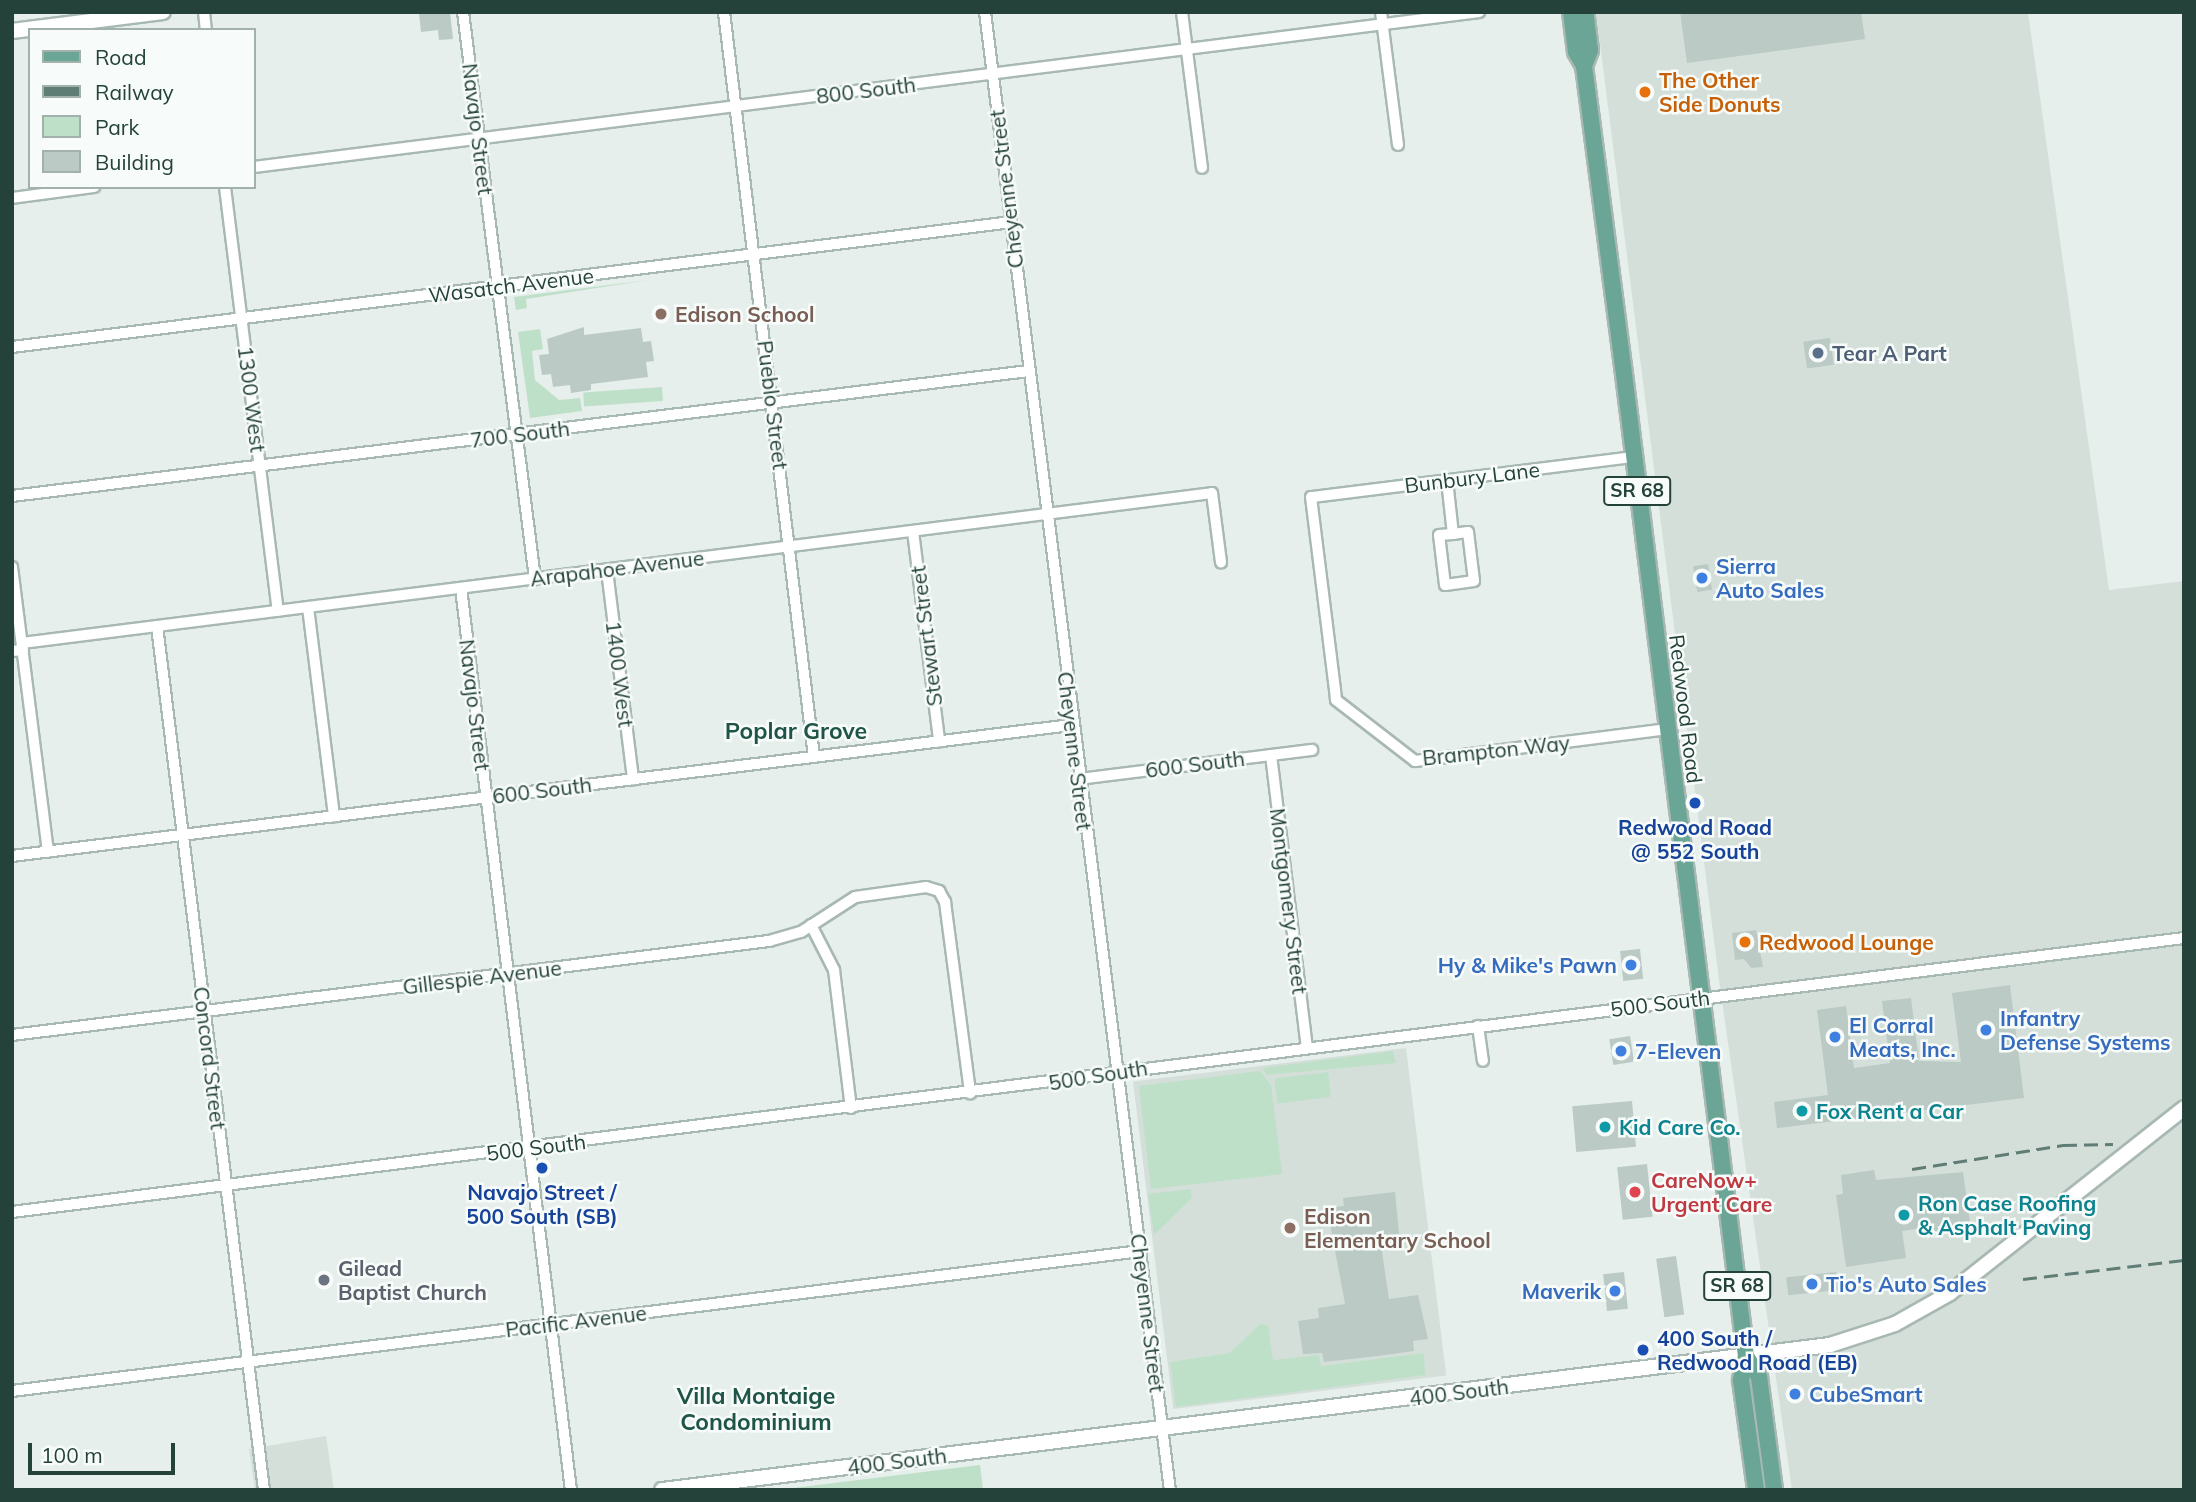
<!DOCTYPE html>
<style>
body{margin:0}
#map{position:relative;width:2196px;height:1502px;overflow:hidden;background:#e6efeb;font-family:Mulish,sans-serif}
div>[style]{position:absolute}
.built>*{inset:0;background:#d4dfda;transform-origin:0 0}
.green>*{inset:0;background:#bfe0c8;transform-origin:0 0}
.building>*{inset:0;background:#bbcac4;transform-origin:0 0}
.roads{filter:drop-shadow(2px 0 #a8b8b2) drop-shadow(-2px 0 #a8b8b2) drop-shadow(0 2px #a8b8b2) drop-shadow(0 -2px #a8b8b2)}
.street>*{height:10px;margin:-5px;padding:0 5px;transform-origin:5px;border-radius:5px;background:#fff}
.secondary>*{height:14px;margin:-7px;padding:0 7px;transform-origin:7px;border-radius:7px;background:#fff}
.primary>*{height:16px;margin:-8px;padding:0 8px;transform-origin:8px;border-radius:8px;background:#6aa596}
.rail>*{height:2.5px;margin-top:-1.25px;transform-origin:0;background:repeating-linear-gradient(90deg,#5f7d75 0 14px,transparent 0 21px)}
.dots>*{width:19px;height:19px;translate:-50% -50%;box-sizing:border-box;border:4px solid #f7fbf9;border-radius:50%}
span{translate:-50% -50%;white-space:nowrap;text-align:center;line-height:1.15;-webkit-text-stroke:5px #f7fbf9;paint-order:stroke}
.shield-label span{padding:2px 5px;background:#f7fbf9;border:2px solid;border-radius:5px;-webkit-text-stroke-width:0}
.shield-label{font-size:19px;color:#24423a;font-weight:700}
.food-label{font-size:21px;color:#c56008;font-weight:700}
.left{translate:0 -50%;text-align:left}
.street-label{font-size:21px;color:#24423a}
.education-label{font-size:21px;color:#785e54;font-weight:700}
.service-label{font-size:21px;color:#4e5e75;font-weight:700}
.shop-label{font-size:21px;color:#366cbe;font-weight:700}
.right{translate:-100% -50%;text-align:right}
.transit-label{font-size:21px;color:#164399;font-weight:700}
.culture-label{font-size:21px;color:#0d838f;font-weight:700}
.health-label{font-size:21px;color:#be3a42;font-weight:700}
.worship-label{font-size:21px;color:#5b616d;font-weight:700}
.neighbourhood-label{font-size:23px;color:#1f5548;font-weight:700}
.frame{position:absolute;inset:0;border:14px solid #24423a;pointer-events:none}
.legend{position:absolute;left:28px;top:28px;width:228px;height:161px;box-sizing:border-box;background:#f7fbf9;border:2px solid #a3b1ad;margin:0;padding:9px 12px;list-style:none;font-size:21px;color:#24423a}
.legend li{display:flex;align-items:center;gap:14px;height:35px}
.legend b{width:35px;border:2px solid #a3b1ad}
.scale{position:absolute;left:28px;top:1443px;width:147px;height:32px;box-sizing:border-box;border:4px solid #24423a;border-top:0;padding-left:9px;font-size:21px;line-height:24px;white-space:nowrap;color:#24423a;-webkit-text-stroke:5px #f7fbf9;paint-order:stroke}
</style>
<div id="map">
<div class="built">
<i style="clip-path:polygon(1596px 12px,2028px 12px,2109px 590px,2184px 581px,2184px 1490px,1792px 1490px,1719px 980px)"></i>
<i style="left:1406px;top:1048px;width:330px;height:275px;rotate:83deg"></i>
<i style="clip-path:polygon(326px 1436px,334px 1490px,255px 1490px,249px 1449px)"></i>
</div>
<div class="green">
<i style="clip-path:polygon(648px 280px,526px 299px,527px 308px,516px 310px,514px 297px)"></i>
<i style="clip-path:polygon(540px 329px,543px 349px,532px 351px,535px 380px,559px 400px,580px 398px,582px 411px,530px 418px,518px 332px)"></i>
<i style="left:662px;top:387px;width:14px;height:79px;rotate:86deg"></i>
<i style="clip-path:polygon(1393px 1051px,1396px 1063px,1267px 1075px,1262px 1068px)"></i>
<i style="clip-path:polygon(1260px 1071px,1271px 1085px,1282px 1174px,1151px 1189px,1139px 1086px)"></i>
<i style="left:1328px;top:1072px;width:25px;height:54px;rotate:83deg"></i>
<i style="clip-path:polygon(1190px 1189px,1192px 1198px,1154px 1235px,1148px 1194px)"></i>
<i style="clip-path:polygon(1260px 1324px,1268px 1325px,1273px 1360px,1319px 1355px,1321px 1366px,1424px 1353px,1425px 1375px,1176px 1407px,1170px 1362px,1230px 1353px)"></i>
<i style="clip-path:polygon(980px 1465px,983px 1490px,777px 1490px)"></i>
</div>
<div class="building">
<i style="clip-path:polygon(450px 12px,453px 39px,439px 40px,438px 30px,421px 32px,419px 14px)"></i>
<i style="clip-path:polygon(1680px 12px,1861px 12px,1865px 39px,1687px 63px)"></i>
<i style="clip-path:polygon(584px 327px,584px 335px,641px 328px,643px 342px,651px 341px,654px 361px,646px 362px,648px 377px,591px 384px,591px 390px,571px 393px,570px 385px,553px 387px,551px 374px,542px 375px,539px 355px,549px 354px,547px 339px)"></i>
<i style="left:1830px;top:338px;width:27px;height:27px;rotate:82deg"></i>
<i style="left:1708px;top:564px;width:26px;height:15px;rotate:81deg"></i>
<i style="clip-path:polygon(1756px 930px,1763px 967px,1751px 968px,1744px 959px,1735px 960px,1732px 933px)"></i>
<i style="left:1640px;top:949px;width:30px;height:20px;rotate:84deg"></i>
<i style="clip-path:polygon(2010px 985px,2024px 1098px,1777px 1128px,1774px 1102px,1828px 1095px,1817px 1010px,1846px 1006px,1854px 1068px,1890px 1063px,1882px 1001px,1911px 998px,1919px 1061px,1961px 1062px,1952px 993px)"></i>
<i style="left:1630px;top:1036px;width:26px;height:21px;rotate:81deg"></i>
<i style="left:1632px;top:1101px;width:46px;height:60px;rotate:85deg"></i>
<i style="left:1647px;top:1164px;width:53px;height:30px;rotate:84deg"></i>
<i style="clip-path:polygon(1874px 1170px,1876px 1180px,1963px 1172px,1971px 1229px,1924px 1235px,1923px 1228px,1902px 1231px,1906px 1258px,1846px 1267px,1836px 1195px,1843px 1194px,1841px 1175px)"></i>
<i style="clip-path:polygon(1395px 1192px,1400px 1243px,1381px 1245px,1389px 1299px,1418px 1295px,1428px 1339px,1413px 1341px,1414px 1351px,1378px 1356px,1324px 1362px,1322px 1353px,1303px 1354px,1298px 1321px,1319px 1318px,1318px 1308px,1345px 1304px,1327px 1208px,1344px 1206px,1343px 1198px)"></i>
<i style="left:1676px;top:1256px;width:59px;height:20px;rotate:82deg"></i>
<i style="left:1624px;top:1272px;width:37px;height:21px;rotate:84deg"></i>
<i style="left:1836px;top:1272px;width:18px;height:50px;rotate:84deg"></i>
</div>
<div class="roads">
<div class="street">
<i style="left:204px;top:12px;width:18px;rotate:84deg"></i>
<i style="left:463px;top:12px;width:572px;rotate:82.76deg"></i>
<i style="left:724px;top:12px;width:750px;rotate:83.11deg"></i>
<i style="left:985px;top:12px;width:1490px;rotate:82.87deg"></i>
<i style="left:1182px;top:12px;width:157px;rotate:82.7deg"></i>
<i style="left:1381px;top:12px;width:134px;rotate:82.7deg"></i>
<i style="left:254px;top:167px;width:1235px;rotate:-7.21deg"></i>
<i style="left:225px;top:187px;width:427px;rotate:82.9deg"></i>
<i style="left:12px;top:198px;width:83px;rotate:-7.6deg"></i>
<i style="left:12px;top:347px;width:1007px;rotate:-7.13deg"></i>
<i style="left:1633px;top:457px;width:324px;rotate:172.9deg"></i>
<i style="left:1311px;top:497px;width:194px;rotate:82.9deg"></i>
<i style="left:1335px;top:690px;width:10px;rotate:84deg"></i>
<i style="left:1336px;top:700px;width:100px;rotate:37.7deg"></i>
<i style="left:1415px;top:761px;width:255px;rotate:-7.2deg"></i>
<i style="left:1447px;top:480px;width:54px;rotate:83.7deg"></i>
<i style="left:1453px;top:534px;width:15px;rotate:-8deg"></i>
<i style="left:1468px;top:532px;width:49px;rotate:83deg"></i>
<i style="left:1474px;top:581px;width:29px;rotate:172deg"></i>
<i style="left:1445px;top:585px;width:50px;rotate:-96.8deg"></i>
<i style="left:1439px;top:535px;width:14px;rotate:-4deg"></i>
<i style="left:12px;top:496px;width:1025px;rotate:-7.01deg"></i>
<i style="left:913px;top:531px;width:212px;rotate:82.9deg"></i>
<i style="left:12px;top:567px;width:287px;rotate:82.8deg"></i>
<i style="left:607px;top:570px;width:211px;rotate:82.9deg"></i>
<i style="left:461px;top:588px;width:909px;rotate:83.05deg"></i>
<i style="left:308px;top:607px;width:211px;rotate:82.9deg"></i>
<i style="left:157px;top:626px;width:871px;rotate:82.94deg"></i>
<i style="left:22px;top:643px;width:1199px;rotate:-7.18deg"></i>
<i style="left:1212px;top:493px;width:70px;rotate:82.6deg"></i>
<i style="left:12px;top:651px;width:11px;rotate:-5deg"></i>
<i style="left:1271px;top:755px;width:294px;rotate:83deg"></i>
<i style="left:1079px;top:779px;width:235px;rotate:-7.1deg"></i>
<i style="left:12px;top:856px;width:1068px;rotate:-7.05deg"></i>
<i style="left:811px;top:925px;width:51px;rotate:62.9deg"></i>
<i style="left:834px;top:970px;width:139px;rotate:83deg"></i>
<i style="left:1478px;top:1026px;width:35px;rotate:82deg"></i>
<i style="left:12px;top:1035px;width:763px;rotate:-7.08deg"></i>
<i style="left:769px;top:941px;width:33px;rotate:-16deg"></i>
<i style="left:801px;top:932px;width:64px;rotate:-32.9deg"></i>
<i style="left:855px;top:897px;width:72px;rotate:-8deg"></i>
<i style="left:926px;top:887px;width:14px;rotate:17deg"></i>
<i style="left:939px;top:891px;width:13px;rotate:61deg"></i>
<i style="left:945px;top:902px;width:193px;rotate:82.5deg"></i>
<i style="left:12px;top:1212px;width:2189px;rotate:-7.19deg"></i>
<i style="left:12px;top:1391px;width:1137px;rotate:-7.07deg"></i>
</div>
<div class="secondary">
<i style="left:12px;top:31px;width:152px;rotate:-7.2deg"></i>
<i style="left:662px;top:1490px;width:1177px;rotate:-7.08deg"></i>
<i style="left:1830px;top:1345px;width:68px;rotate:-17.9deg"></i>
<i style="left:1895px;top:1324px;width:63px;rotate:-29.4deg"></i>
<i style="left:1950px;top:1293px;width:298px;rotate:-38.3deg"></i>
</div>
<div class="primary">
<i style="left:1571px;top:12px;width:40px;rotate:82.9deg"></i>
<i style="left:1576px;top:52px;width:16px;rotate:60deg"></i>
<i style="left:1584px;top:66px;width:303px;rotate:82.6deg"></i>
<i style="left:1623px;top:366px;width:998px;rotate:82.92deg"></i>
<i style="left:1746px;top:1356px;width:25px;rotate:102deg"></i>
<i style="left:1741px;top:1380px;width:111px;rotate:82.2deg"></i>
<i style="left:1584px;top:66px;width:17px;rotate:-69deg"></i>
<i style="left:1590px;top:50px;width:38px;rotate:-97deg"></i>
<i style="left:1746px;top:1356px;width:25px;rotate:58deg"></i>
<i style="left:1759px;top:1377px;width:114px;rotate:82.4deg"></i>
</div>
</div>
<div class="rail">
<i style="left:1912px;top:1169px;width:153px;rotate:-9deg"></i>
<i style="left:2063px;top:1145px;width:50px;rotate:-1.1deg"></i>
<i style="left:2023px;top:1279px;width:162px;rotate:-6.7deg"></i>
</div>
<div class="dots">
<i style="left:1645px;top:92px;background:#e8710a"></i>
<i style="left:661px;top:314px;background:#8d6e63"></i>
<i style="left:1818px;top:353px;background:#5c6f8a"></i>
<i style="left:1702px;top:578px;background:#3f7fe0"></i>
<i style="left:1695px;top:803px;background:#1a4fb4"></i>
<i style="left:1745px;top:942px;background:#e8710a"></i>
<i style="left:1631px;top:965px;background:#3f7fe0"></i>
<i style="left:1986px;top:1030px;background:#3f7fe0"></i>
<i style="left:1835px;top:1037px;background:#3f7fe0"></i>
<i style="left:1621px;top:1051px;background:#3f7fe0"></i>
<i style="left:1802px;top:1111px;background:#0f9aa8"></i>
<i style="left:1605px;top:1127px;background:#0f9aa8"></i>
<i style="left:542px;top:1168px;background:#1a4fb4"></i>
<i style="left:1635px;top:1192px;background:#e0444e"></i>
<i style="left:1904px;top:1215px;background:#0f9aa8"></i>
<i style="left:1290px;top:1228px;background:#8d6e63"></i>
<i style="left:324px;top:1280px;background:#6b7280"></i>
<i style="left:1812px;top:1284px;background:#3f7fe0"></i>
<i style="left:1615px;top:1291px;background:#3f7fe0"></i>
<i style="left:1643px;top:1350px;background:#1a4fb4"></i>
<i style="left:1795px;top:1394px;background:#3f7fe0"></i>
</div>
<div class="shield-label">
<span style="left:1637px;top:491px">SR 68</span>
<span style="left:1737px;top:1286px">SR 68</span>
</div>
<div class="food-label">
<span class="left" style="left:1659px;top:92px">The Other<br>Side Donuts</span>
<span class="left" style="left:1759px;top:942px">Redwood Lounge</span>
</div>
<div class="street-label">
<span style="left:866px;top:90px;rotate:-7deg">800 South</span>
<span style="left:478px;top:129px;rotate:83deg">Navajo Street</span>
<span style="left:1006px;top:189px;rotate:-97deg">Cheyenne Street</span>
<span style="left:511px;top:285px;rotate:-7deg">Wasatch Avenue</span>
<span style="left:252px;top:399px;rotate:83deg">1300 West</span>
<span style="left:773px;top:405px;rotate:83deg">Pueblo Street</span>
<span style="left:520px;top:434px;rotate:-7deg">700 South</span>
<span style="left:1472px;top:477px;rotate:-7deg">Bunbury Lane</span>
<span style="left:617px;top:568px;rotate:-7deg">Arapahoe Avenue</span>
<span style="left:926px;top:636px;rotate:-97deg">Stewart Street</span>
<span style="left:620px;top:674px;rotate:83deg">1400 West</span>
<span style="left:475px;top:705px;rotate:83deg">Navajo Street</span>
<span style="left:1686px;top:709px;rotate:83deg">Redwood Road</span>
<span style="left:1496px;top:750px;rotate:-6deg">Brampton Way</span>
<span style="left:1075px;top:751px;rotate:83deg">Cheyenne Street</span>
<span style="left:1195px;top:764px;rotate:-7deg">600 South</span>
<span style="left:542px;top:790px;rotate:-7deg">600 South</span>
<span style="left:1289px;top:901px;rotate:83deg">Montgomery Street</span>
<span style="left:482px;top:977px;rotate:-7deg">Gillespie Avenue</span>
<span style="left:1660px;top:1003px;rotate:-7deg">500 South</span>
<span style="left:210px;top:1058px;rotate:83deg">Concord Street</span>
<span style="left:1098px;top:1075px;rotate:-9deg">500 South</span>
<span style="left:536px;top:1147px;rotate:-7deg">500 South</span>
<span style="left:1148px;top:1313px;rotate:83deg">Cheyenne Street</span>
<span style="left:576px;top:1321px;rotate:-7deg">Pacific Avenue</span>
<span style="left:1459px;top:1392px;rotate:-7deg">400 South</span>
<span style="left:897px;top:1461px;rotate:-7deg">400 South</span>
</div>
<div class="education-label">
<span class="left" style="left:675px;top:314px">Edison School</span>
<span class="left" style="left:1304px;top:1228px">Edison<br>Elementary School</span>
</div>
<div class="service-label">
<span class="left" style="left:1832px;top:353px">Tear A Part</span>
</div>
<div class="shop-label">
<span class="left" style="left:1716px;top:578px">Sierra<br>Auto Sales</span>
<span class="right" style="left:1617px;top:965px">Hy &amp; Mike's Pawn</span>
<span class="left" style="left:2000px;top:1030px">Infantry<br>Defense Systems</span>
<span class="left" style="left:1849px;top:1037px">El Corral<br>Meats, Inc.</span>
<span class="left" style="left:1635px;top:1051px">7-Eleven</span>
<span class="left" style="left:1826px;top:1284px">Tio's Auto Sales</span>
<span class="right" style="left:1601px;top:1291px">Maverik</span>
<span class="left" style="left:1809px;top:1394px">CubeSmart</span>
</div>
<div class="transit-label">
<span style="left:1695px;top:839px">Redwood Road<br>@ 552 South</span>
<span style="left:542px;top:1204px">Navajo Street /<br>500 South (SB)</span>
<span class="left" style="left:1657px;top:1350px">400 South /<br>Redwood Road (EB)</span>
</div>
<div class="culture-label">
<span class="left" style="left:1816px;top:1111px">Fox Rent a Car</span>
<span class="left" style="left:1619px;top:1127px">Kid Care Co.</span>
<span class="left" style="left:1918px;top:1215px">Ron Case Roofing<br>&amp; Asphalt Paving</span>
</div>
<div class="health-label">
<span class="left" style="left:1651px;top:1192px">CareNow+<br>Urgent Care</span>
</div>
<div class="worship-label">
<span class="left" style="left:338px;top:1280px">Gilead<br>Baptist Church</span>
</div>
<div class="neighbourhood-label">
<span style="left:796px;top:731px">Poplar Grove</span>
<span style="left:756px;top:1409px">Villa Montaige<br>Condominium</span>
</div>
<div class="frame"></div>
<ul class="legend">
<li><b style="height:9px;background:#6aa596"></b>Road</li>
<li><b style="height:9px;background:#5f7d75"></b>Railway</li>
<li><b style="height:19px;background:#bfe0c8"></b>Park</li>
<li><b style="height:19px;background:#bbcac4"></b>Building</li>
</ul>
<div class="scale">100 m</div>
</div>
